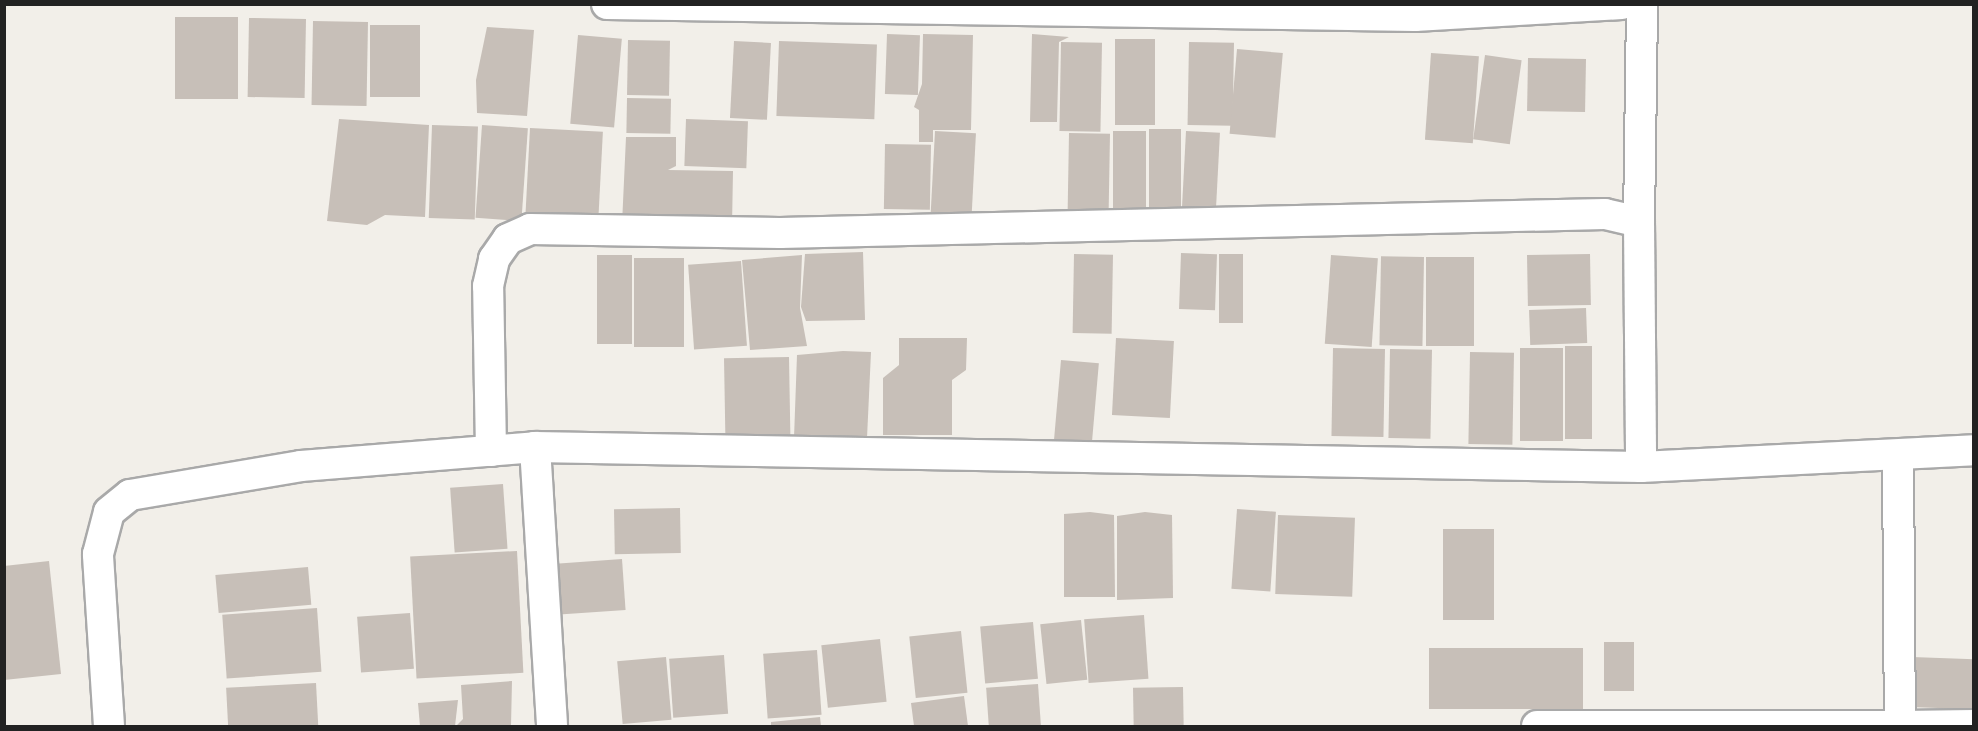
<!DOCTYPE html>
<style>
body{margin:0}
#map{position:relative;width:1978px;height:731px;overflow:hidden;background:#f2efe9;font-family:Karla,sans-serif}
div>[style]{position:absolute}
.building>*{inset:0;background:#c7bfb8;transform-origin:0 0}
.roads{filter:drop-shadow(2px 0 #a9a9a9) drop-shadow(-2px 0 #a9a9a9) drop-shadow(0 2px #a9a9a9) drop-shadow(0 -2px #a9a9a9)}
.street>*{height:30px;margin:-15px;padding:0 15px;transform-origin:15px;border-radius:15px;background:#fff}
span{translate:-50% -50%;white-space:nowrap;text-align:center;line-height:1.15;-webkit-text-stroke:6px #fff;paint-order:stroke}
.frame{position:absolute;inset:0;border:6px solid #222;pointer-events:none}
</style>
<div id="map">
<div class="building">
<i style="left:175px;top:17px;width:63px;height:82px"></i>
<i style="left:249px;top:18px;width:57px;height:79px;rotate:1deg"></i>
<i style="left:313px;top:21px;width:55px;height:84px;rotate:1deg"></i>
<i style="left:370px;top:25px;width:50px;height:72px"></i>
<i style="clip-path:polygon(487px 27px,534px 30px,527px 116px,477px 113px,476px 80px)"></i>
<i style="left:887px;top:34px;width:33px;height:60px;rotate:2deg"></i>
<i style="clip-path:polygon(923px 34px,973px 35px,971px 130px,933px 130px,933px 142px,919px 142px,919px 110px,914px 107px,922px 84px)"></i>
<i style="clip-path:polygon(1032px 34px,1069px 37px,1059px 42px,1057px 122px,1030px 122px)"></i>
<i style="left:578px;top:35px;width:44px;height:89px;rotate:5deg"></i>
<i style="left:1115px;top:39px;width:40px;height:86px"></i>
<i style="left:628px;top:40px;width:42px;height:55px;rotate:1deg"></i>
<i style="left:734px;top:41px;width:37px;height:77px;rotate:3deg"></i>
<i style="left:779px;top:41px;width:98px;height:75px;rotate:2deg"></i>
<i style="left:1061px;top:42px;width:41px;height:89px;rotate:1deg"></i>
<i style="left:1189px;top:42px;width:45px;height:83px;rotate:1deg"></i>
<i style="left:1237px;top:49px;width:46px;height:85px;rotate:5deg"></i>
<i style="left:1431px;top:53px;width:48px;height:87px;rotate:4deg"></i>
<i style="left:1485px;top:55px;width:37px;height:85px;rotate:8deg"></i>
<i style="left:1528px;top:58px;width:58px;height:53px;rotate:1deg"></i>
<i style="left:627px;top:98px;width:44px;height:35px;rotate:1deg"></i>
<i style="clip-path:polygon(339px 119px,429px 125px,425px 217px,385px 215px,367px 225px,327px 221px)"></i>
<i style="left:686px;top:119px;width:62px;height:47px;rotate:2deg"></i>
<i style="left:432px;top:125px;width:46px;height:93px;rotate:2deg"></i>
<i style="left:482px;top:125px;width:46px;height:93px;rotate:4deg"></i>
<i style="left:530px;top:128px;width:73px;height:90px;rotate:3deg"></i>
<i style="left:1149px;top:129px;width:32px;height:88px"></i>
<i style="left:935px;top:131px;width:41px;height:81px;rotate:3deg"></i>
<i style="left:1146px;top:131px;width:85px;height:33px;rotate:90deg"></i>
<i style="left:1186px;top:131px;width:34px;height:87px;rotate:3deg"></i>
<i style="left:1069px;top:133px;width:41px;height:83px;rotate:1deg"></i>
<i style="clip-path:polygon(626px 137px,676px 137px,676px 166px,668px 170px,733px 171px,732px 226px,622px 224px)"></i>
<i style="left:885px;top:144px;width:46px;height:65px;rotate:1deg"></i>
<i style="clip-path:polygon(863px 252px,865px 320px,806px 321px,801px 307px,805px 254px)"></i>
<i style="left:1181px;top:253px;width:36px;height:56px;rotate:2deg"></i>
<i style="left:1074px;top:254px;width:39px;height:79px;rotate:1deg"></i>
<i style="left:1219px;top:254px;width:24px;height:69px"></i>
<i style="left:1590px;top:254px;width:51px;height:63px;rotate:89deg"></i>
<i style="left:597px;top:255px;width:35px;height:89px"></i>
<i style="clip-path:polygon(802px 255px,800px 308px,807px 346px,750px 350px,742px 260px)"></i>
<i style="left:1331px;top:255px;width:47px;height:89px;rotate:4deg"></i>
<i style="left:1424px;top:257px;width:89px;height:43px;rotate:91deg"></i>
<i style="left:1426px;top:257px;width:48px;height:89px"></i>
<i style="left:634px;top:258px;width:50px;height:89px"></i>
<i style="left:741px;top:261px;width:85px;height:53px;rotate:86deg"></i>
<i style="left:1586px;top:308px;width:35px;height:57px;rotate:88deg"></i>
<i style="clip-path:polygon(899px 338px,967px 338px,966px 370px,952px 380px,952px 435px,883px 435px,883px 378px,899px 365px)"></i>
<i style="left:1116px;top:338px;width:58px;height:77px;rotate:3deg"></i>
<i style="left:1592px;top:346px;width:93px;height:27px;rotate:90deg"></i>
<i style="left:1333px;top:348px;width:52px;height:88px;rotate:1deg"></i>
<i style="left:1520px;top:348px;width:43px;height:93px"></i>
<i style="left:1390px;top:349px;width:42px;height:89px;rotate:1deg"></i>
<i style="clip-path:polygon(843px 351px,871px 352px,867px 438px,794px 438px,797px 355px)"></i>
<i style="left:1470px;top:352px;width:44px;height:92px;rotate:1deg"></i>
<i style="left:789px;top:357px;width:83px;height:65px;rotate:89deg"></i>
<i style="left:1061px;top:360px;width:38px;height:81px;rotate:5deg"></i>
<i style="left:503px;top:484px;width:65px;height:53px;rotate:86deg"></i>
<i style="left:680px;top:508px;width:45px;height:66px;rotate:89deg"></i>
<i style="left:1237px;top:509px;width:39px;height:80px;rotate:4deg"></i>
<i style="clip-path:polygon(1090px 512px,1114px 515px,1115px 597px,1064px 597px,1064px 514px)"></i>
<i style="clip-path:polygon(1145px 512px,1172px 515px,1173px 598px,1117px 600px,1117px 516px)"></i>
<i style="left:1278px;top:515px;width:77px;height:79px;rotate:2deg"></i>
<i style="left:1494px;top:529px;width:91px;height:51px;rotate:90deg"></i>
<i style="left:517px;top:551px;width:122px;height:107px;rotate:87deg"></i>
<i style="left:622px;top:559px;width:51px;height:70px;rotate:86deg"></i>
<i style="clip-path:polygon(49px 561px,61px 674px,4px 680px,4px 566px)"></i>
<i style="left:308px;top:567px;width:38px;height:93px;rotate:85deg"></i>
<i style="left:317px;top:608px;width:64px;height:95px;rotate:86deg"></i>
<i style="left:410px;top:613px;width:56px;height:53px;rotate:86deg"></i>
<i style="left:1144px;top:615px;width:64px;height:60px;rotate:86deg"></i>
<i style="left:1081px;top:620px;width:60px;height:41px;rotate:84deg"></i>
<i style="left:1033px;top:622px;width:57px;height:53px;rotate:85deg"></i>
<i style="left:961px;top:631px;width:62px;height:52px;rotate:84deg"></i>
<i style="left:880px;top:639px;width:63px;height:59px;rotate:84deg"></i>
<i style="left:1604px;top:642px;width:30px;height:49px"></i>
<i style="left:1429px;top:648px;width:154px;height:61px"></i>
<i style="left:817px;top:650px;width:65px;height:54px;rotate:86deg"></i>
<i style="left:724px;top:655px;width:59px;height:55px;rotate:86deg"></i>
<i style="left:666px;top:657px;width:63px;height:49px;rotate:85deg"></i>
<i style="left:1912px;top:657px;width:62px;height:50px;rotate:2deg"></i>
<i style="clip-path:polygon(512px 681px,511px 726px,456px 726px,463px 719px,461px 685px)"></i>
<i style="left:316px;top:683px;width:43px;height:90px;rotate:87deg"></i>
<i style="left:1038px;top:684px;width:42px;height:52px;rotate:86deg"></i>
<i style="left:1183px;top:687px;width:39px;height:50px;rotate:89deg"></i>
<i style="clip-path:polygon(964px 696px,968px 726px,914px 726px,911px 703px)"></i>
<i style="clip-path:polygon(458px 700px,455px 726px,420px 726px,418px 703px)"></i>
<i style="clip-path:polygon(820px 717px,821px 726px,771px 726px,771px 722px)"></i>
</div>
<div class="roads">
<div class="street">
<i style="left:607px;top:4px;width:808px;rotate:0.85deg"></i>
<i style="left:1415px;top:16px;width:207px;rotate:-3.3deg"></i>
<i style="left:1639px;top:222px;width:218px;rotate:-89.2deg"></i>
<i style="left:535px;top:447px;width:280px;rotate:86.5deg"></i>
<i style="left:491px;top:451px;width:165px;rotate:-91deg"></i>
<i style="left:488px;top:286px;width:28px;rotate:-77deg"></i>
<i style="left:494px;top:259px;width:24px;rotate:-55deg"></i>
<i style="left:508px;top:239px;width:24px;rotate:-24deg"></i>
<i style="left:530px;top:229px;width:250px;rotate:0.9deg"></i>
<i style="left:780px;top:233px;width:825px;rotate:-1.32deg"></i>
<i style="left:1605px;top:214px;width:35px;rotate:13deg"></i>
<i style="left:1639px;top:222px;width:245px;rotate:89.5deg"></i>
<i style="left:1898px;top:455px;width:271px;rotate:89.6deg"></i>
<i style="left:109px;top:726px;width:172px;rotate:-93.7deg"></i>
<i style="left:98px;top:554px;width:43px;rotate:-75.3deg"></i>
<i style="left:109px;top:512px;width:27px;rotate:-39deg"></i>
<i style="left:130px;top:495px;width:173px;rotate:-9.6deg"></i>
<i style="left:301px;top:466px;width:235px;rotate:-4.6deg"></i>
<i style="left:535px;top:447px;width:1106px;rotate:1.04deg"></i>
<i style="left:1641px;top:467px;width:333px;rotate:-2.9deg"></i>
<i style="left:1537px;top:726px;width:356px"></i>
<i style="left:1903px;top:726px;width:71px;rotate:-0.8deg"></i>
</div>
</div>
<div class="frame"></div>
</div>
